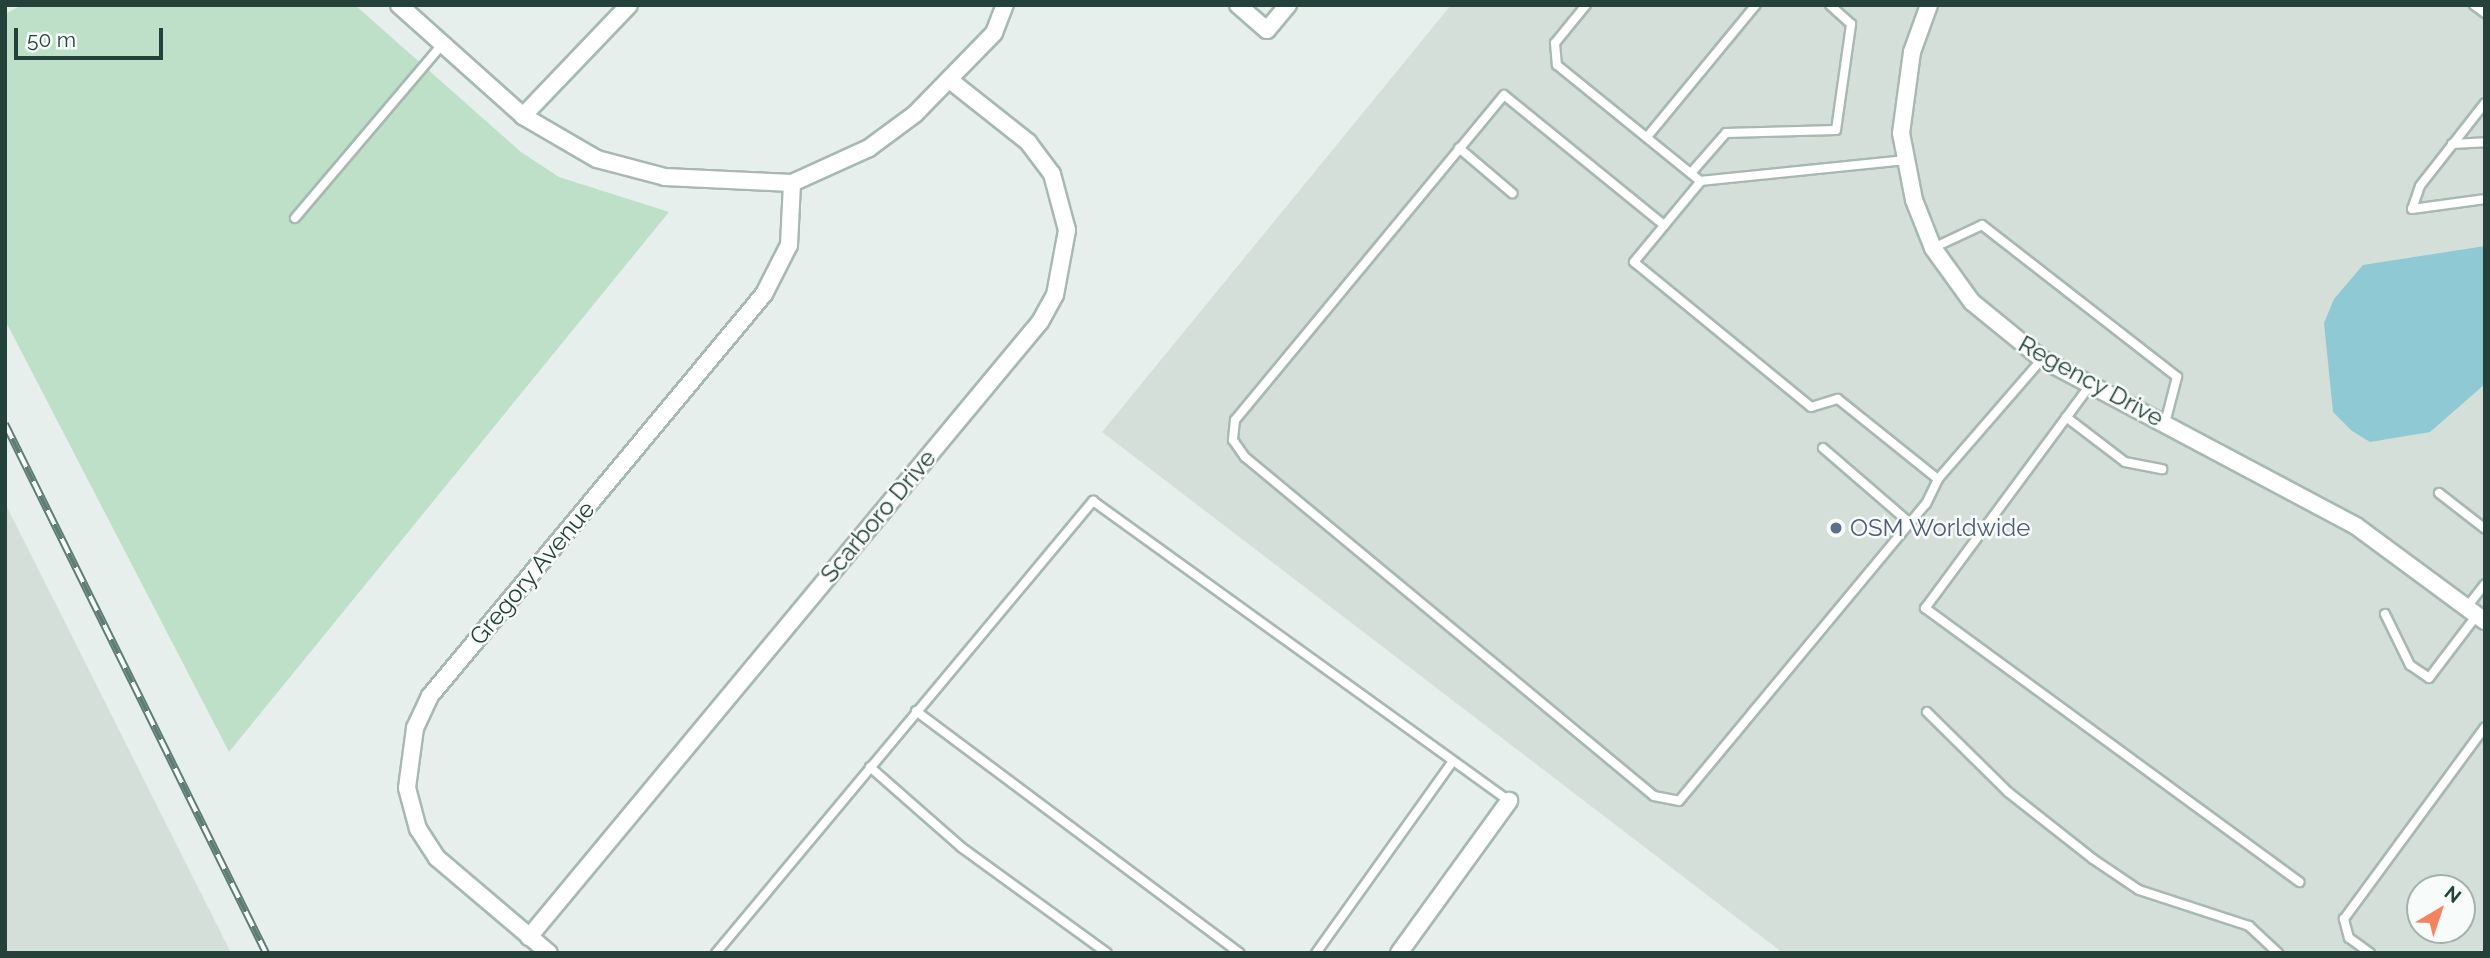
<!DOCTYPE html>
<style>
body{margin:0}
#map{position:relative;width:2490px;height:958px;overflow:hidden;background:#e6efeb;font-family:Raleway,sans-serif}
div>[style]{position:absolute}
.built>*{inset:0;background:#d4dfda}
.green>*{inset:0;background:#bfe0c8}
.water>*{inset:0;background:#8ec9d4}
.roads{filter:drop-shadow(2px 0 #a8b8b2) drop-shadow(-2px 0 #a8b8b2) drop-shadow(0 2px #a8b8b2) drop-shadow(0 -2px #a8b8b2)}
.service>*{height:8px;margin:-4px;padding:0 4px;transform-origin:4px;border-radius:4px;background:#fff}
.minor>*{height:16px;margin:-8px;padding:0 8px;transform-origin:8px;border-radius:8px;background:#fff}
.rail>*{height:8px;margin-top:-4px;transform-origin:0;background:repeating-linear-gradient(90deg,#f7fbf9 0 16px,#5f7d75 0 32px);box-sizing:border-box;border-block:2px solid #5f7d75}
.dots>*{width:19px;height:19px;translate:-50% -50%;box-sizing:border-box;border:4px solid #f7fbf9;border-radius:50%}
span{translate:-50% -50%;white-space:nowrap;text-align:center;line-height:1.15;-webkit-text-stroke:5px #f7fbf9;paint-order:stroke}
.street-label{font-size:24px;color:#24423a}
.service-label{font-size:24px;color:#4e5e75}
.left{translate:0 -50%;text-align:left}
.frame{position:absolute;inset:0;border:7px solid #24423a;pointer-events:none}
.north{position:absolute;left:2406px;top:874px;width:70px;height:70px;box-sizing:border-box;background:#f7fbf9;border:2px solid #a3b1ad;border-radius:50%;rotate:39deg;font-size:19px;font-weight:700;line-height:28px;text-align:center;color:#24423a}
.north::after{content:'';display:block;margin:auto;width:24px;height:32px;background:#f4845f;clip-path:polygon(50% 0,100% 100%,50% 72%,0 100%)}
.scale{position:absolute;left:14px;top:28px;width:149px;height:32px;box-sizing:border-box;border:4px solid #24423a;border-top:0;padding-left:9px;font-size:21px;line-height:24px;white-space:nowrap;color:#24423a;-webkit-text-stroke:5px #f7fbf9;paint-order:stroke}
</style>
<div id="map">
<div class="built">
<i style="clip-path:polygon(evenodd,1451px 5px,2485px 5px,2485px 953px,1783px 953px,1102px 432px,1451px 5px,2420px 888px,2462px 888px,2462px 930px,2420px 930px,2420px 888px)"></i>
<i style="clip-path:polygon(5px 503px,231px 953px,5px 953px)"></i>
</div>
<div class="green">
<i style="clip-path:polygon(22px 5px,355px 5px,521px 152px,559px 177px,669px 212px,229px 752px,5px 320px,5px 14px)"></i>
</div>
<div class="water">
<i style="clip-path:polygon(2485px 246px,2485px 384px,2430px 432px,2370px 442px,2352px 431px,2333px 412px,2324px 323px,2334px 299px,2363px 265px)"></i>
</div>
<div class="roads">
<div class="service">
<i style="left:1586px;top:5px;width:49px;rotate:129.2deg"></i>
<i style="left:1555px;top:43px;width:22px;rotate:85deg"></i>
<i style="left:1557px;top:65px;width:184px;rotate:39deg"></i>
<i style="left:1700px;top:181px;width:207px;rotate:-5.8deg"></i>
<i style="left:2474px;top:5px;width:14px;rotate:36deg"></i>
<i style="left:2485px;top:103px;width:105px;rotate:128.1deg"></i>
<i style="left:2420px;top:186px;width:24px;rotate:109deg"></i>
<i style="left:2412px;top:209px;width:74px;rotate:-7.8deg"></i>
<i style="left:1647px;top:137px;width:171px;rotate:-50.5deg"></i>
<i style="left:2452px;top:144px;width:33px;rotate:-3deg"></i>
<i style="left:1459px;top:148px;width:70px;rotate:40.3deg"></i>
<i style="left:1691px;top:173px;width:53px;rotate:-48.8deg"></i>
<i style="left:1726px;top:133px;width:110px;rotate:-1.6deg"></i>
<i style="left:1836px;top:130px;width:107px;rotate:-81.9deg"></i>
<i style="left:1851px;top:24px;width:28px;rotate:-138deg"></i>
<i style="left:1701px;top:181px;width:105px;rotate:129.6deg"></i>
<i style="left:1634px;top:262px;width:229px;rotate:39.3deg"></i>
<i style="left:1811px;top:407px;width:28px;rotate:-17deg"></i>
<i style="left:1838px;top:399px;width:128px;rotate:38.7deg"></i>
<i style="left:1938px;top:479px;width:159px;rotate:-49.1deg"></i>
<i style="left:295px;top:218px;width:226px;rotate:-49.7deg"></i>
<i style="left:1664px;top:225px;width:206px;rotate:-140.9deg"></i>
<i style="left:1504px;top:95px;width:422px;rotate:129.6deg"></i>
<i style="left:1235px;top:420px;width:20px;rotate:96deg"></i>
<i style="left:1233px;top:440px;width:21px;rotate:55deg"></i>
<i style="left:1245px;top:457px;width:531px;rotate:39.65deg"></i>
<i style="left:1654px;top:796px;width:25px;rotate:11deg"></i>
<i style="left:1679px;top:801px;width:386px;rotate:-50.3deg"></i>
<i style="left:1926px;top:504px;width:28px;rotate:-64deg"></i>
<i style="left:1933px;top:248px;width:54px;rotate:-25.1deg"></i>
<i style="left:1982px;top:225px;width:247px;rotate:37.9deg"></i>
<i style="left:2177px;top:377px;width:48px;rotate:104.6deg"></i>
<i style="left:2091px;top:384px;width:279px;rotate:126.5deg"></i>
<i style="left:1925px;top:608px;width:464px;rotate:36.2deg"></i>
<i style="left:2066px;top:417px;width:74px;rotate:37.3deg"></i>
<i style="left:2125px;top:462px;width:38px;rotate:11deg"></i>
<i style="left:1823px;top:448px;width:115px;rotate:40.8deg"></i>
<i style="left:2439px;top:493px;width:58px;rotate:38deg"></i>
<i style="left:2467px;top:607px;width:29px;rotate:-52deg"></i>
<i style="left:2385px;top:614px;width:57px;rotate:63.9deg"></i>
<i style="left:2410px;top:665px;width:23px;rotate:34deg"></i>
<i style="left:2429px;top:678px;width:79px;rotate:-52.7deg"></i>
<i style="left:916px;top:711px;width:404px;rotate:36.8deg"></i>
<i style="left:1927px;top:712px;width:114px;rotate:44.6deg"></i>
<i style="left:2008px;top:792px;width:108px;rotate:38.2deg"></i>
<i style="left:2093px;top:859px;width:55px;rotate:34deg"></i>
<i style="left:2139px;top:890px;width:116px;rotate:18.1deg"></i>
<i style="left:2249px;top:926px;width:40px;rotate:43deg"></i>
<i style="left:870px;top:767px;width:121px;rotate:41.3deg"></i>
<i style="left:961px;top:847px;width:180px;rotate:36deg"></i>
<i style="left:716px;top:953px;width:589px;rotate:-50.17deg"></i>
<i style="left:1093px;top:501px;width:513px;rotate:35.8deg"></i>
<i style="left:1316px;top:953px;width:234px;rotate:-54.5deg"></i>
<i style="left:2370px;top:953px;width:26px;rotate:-144deg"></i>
<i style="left:2349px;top:938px;width:20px;rotate:-105deg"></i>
<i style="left:2344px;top:919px;width:238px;rotate:-53.7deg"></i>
</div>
<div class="minor">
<i style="left:399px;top:5px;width:166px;rotate:41.8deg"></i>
<i style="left:523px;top:116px;width:86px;rotate:30.2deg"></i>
<i style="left:597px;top:159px;width:70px;rotate:14.8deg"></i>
<i style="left:665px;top:177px;width:127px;rotate:2.7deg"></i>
<i style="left:792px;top:183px;width:85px;rotate:-24.4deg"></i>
<i style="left:869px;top:148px;width:57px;rotate:-36.5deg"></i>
<i style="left:915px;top:114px;width:113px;rotate:-45.7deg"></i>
<i style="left:994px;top:33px;width:30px;rotate:-69deg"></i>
<i style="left:1238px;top:5px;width:38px;rotate:41deg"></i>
<i style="left:1267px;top:30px;width:33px;rotate:-50deg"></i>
<i style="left:1929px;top:5px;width:50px;rotate:109.9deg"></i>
<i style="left:1912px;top:52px;width:82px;rotate:97.7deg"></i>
<i style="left:1901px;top:133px;width:68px;rotate:79deg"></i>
<i style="left:1914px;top:200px;width:52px;rotate:68.4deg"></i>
<i style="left:1933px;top:248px;width:67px;rotate:54.2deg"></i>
<i style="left:1972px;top:302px;width:90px;rotate:39.2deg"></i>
<i style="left:2042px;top:359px;width:356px;rotate:28deg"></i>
<i style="left:2356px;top:526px;width:160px;rotate:36.4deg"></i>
<i style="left:523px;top:116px;width:153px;rotate:-46.3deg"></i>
<i style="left:529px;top:937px;width:800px;rotate:-50.28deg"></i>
<i style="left:1040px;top:322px;width:31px;rotate:-61deg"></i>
<i style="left:1055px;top:295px;width:66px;rotate:-79.5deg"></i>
<i style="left:1067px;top:230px;width:58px;rotate:-105deg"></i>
<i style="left:1052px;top:174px;width:40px;rotate:-127deg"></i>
<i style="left:1028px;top:142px;width:98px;rotate:-141.6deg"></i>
<i style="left:549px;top:953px;width:147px;rotate:-139.7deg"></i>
<i style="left:437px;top:858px;width:35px;rotate:-123deg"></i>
<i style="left:418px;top:829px;width:42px;rotate:-105deg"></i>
<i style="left:407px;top:788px;width:61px;rotate:-82.4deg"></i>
<i style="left:415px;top:728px;width:35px;rotate:-65deg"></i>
<i style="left:430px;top:696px;width:523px;rotate:-50.28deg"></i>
<i style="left:764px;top:294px;width:55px;rotate:-63deg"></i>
<i style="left:789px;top:245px;width:62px;rotate:-87.2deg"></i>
<i style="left:1399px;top:953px;width:188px;rotate:-54.1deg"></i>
</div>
</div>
<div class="rail">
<i style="left:5px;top:424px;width:590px;rotate:63.74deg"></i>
</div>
<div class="dots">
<i style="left:1836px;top:528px;background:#5c6f8a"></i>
</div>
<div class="street-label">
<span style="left:2091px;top:381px;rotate:29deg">Regency Drive</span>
<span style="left:878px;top:516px;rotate:-50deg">Scarboro Drive</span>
<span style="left:532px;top:573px;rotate:-50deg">Gregory Avenue</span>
</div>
<div class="service-label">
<span class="left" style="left:1850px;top:528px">OSM Worldwide</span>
</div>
<div class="frame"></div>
<div class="north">N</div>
<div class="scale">50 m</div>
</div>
